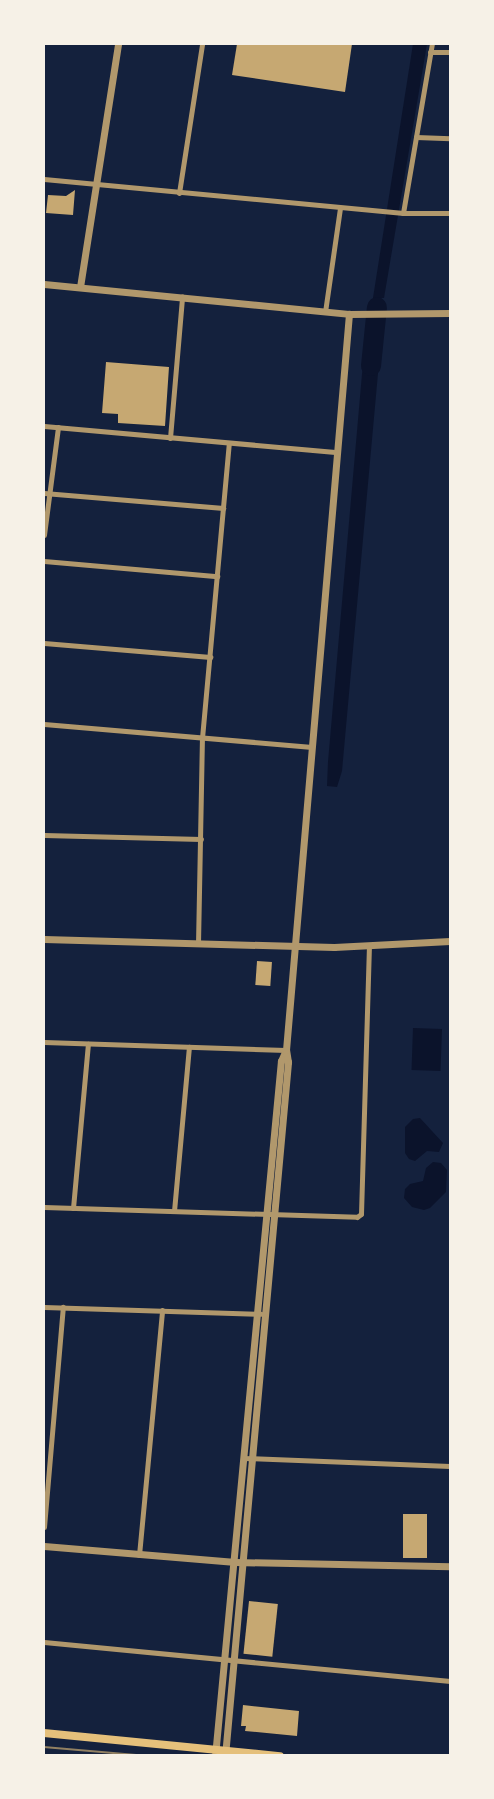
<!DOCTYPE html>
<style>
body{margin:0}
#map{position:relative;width:494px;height:1799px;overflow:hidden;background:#14213d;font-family:"Sofia Sans Condensed",sans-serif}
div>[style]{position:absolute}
.water>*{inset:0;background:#0b132b;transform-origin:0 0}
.river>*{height:20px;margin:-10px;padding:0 10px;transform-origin:10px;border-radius:10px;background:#0b132b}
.building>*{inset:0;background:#c6a872;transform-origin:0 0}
.minor>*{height:5px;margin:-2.5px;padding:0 2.5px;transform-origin:2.5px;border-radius:2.5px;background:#b1986c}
.tertiary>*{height:7px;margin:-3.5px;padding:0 3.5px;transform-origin:3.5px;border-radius:3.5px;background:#b1986c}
.primary>*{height:8px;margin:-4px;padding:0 4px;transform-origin:4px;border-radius:4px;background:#e5c07b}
.tram>*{height:1.5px;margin:-0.75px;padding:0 0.75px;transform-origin:0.75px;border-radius:0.75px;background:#918062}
span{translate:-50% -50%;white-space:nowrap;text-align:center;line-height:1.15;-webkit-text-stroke:4.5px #f6f1e7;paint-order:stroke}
.frame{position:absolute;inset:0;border:45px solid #f6f1e7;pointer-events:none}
</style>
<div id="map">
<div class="water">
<i style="clip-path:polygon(413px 44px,427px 44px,384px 298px,373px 298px)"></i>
<i style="clip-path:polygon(365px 340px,381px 340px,342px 771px,337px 787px,327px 786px,328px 762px)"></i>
<i style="left:413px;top:1028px;width:29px;height:42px;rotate:2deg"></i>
<i style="clip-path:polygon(420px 1118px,443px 1143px,439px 1152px,427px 1151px,415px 1161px,409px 1159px,405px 1153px,405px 1127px,413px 1119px)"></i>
<i style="clip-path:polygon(433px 1162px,441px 1163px,447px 1170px,446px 1192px,430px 1208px,424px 1210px,412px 1207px,404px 1198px,405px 1189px,410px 1184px,423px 1181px,426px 1168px)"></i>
</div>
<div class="river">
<i style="left:371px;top:366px;width:59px;rotate:-84.2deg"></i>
</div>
<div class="building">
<i style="clip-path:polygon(237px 44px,352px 44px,345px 92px,232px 75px)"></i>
<i style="clip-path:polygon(75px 190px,73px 215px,46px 213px,48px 195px,66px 196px)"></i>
<i style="clip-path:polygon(106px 362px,169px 367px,165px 426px,118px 423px,118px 414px,102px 413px)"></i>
<i style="left:257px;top:961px;width:15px;height:24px;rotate:4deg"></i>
<i style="left:403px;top:1514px;width:24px;height:44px"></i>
<i style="left:249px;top:1601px;width:29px;height:53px;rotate:6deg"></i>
<i style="clip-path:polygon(243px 1705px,299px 1711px,297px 1736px,245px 1731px,246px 1726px,241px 1726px)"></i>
</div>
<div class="minor">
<i style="left:430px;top:52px;width:20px"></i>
<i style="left:416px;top:137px;width:34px;rotate:2deg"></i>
<i style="left:44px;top:179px;width:361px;rotate:5.4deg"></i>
<i style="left:403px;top:213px;width:171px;rotate:-80.3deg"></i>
<i style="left:179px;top:193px;width:151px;rotate:-81.2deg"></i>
<i style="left:403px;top:213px;width:47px"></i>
<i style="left:325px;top:312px;width:105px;rotate:-81.8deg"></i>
<i style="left:44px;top:426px;width:295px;rotate:5.1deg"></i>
<i style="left:170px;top:438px;width:142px;rotate:-85.1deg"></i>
<i style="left:44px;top:493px;width:180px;rotate:4.8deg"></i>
<i style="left:44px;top:535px;width:109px;rotate:-82.6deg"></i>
<i style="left:44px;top:561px;width:174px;rotate:5deg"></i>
<i style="left:44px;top:643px;width:167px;rotate:4.8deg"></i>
<i style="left:44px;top:724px;width:269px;rotate:4.9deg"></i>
<i style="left:44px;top:835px;width:157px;rotate:1.5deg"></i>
<i style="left:198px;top:944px;width:206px;rotate:-88.9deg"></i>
<i style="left:202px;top:738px;width:295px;rotate:-84.8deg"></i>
<i style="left:44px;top:1042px;width:242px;rotate:1.9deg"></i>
<i style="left:44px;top:1207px;width:313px;rotate:1.8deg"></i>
<i style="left:357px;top:1217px;width:5px;rotate:-37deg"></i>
<i style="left:361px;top:1214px;width:268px;rotate:-88.3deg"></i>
<i style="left:73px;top:1208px;width:165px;rotate:-84.8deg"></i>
<i style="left:174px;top:1211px;width:165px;rotate:-84.8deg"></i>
<i style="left:44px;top:1307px;width:217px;rotate:1.8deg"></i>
<i style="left:244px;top:1458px;width:206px;rotate:2.2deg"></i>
<i style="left:44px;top:1527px;width:221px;rotate:-85.1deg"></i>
<i style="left:139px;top:1555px;width:246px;rotate:-84.6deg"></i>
<i style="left:44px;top:1642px;width:408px;rotate:5.5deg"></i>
</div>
<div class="tertiary">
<i style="left:44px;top:284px;width:306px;rotate:5.6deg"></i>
<i style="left:349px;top:314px;width:101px;rotate:-0.6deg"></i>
<i style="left:80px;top:287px;width:246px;rotate:-81.1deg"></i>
<i style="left:44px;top:939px;width:290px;rotate:1.6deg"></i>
<i style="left:334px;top:947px;width:116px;rotate:-3deg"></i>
<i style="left:44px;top:1546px;width:192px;rotate:4.8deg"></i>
<i style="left:235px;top:1562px;width:215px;rotate:1.1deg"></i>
<i style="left:215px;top:1756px;width:698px;rotate:-84.58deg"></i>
<i style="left:281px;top:1061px;width:12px;rotate:-66deg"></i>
<i style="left:225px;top:1756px;width:697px;rotate:-84.81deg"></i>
<i style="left:288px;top:1062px;width:12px;rotate:-99deg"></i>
<i style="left:286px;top:1050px;width:739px;rotate:-85.11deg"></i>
</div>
<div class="primary">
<i style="left:44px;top:1733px;width:237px;rotate:5.6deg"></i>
</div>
<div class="tram">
<i style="left:44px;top:1747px;width:104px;rotate:4.9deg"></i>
</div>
<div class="frame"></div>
</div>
